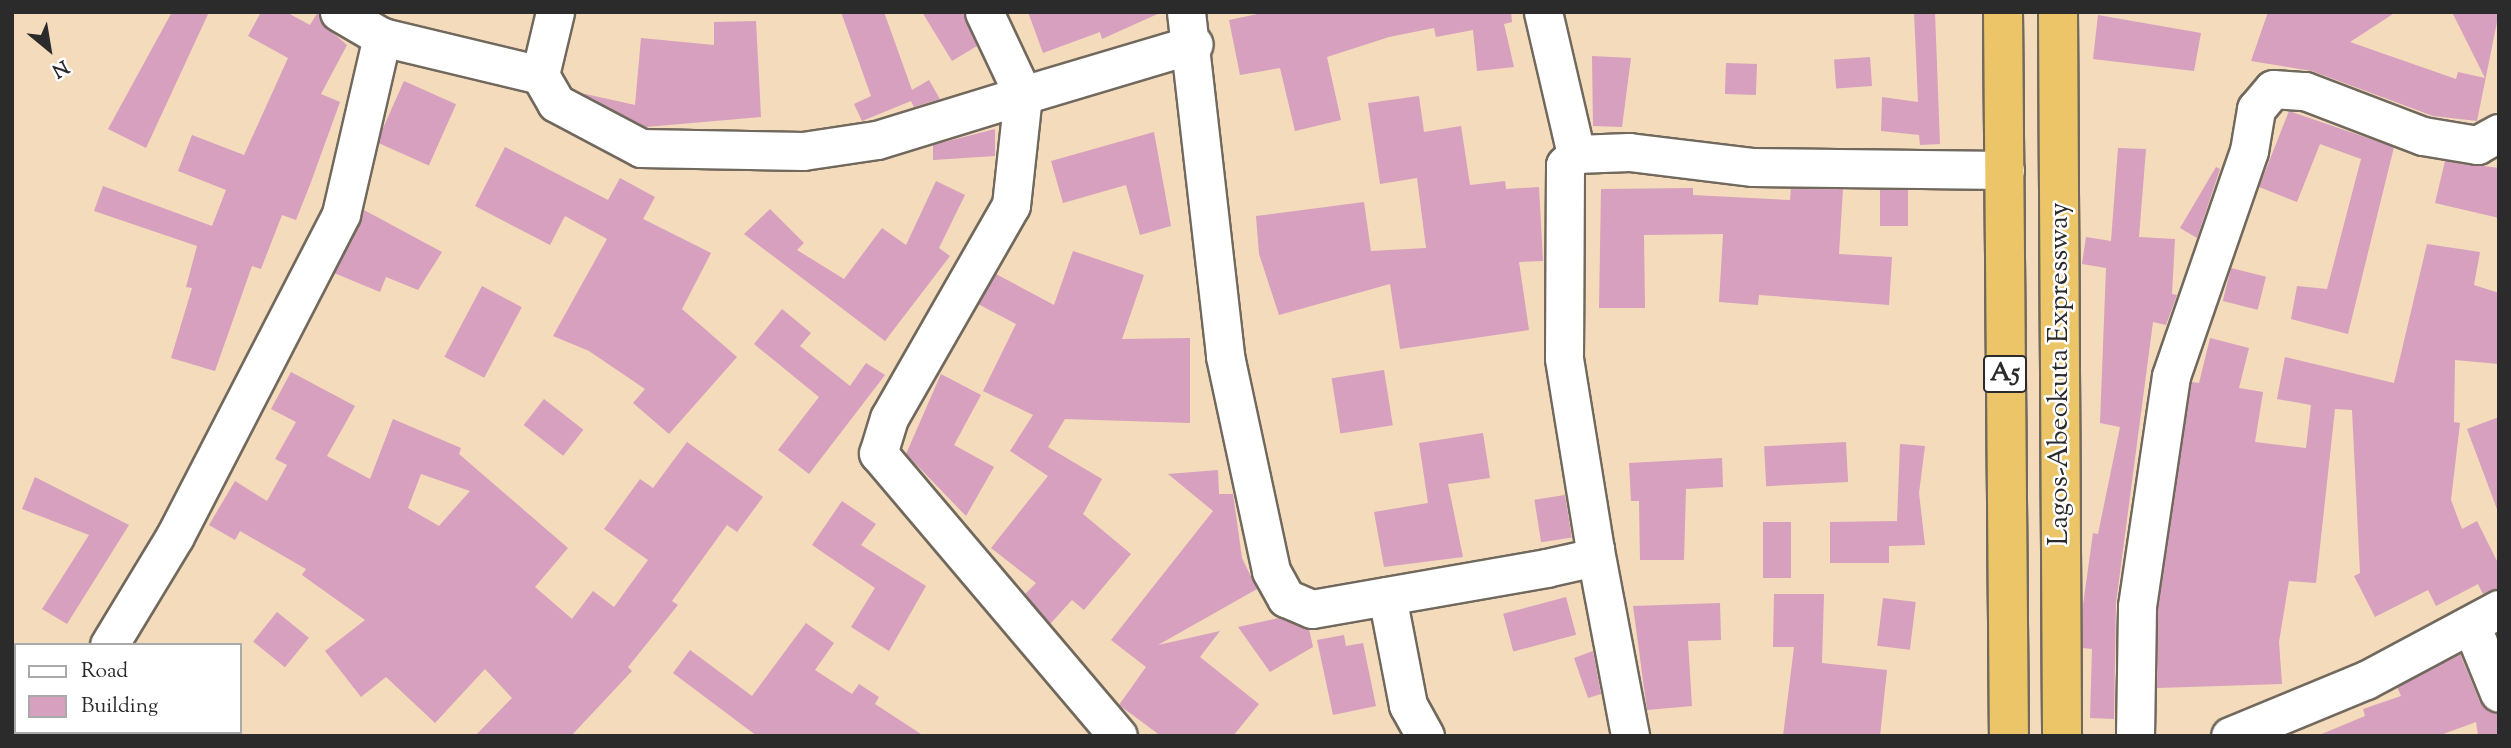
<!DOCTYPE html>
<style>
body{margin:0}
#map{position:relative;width:2511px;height:748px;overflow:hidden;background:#f3dbbb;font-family:"Sorts Mill Goudy",serif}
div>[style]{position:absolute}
.building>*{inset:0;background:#d6a0be;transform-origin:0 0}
.roads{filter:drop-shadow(2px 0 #71695d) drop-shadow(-2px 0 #71695d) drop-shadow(0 2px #71695d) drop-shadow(0 -2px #71695d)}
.minor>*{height:37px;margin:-18.5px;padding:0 18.5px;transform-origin:18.5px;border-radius:18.5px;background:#fff}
.highway>*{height:38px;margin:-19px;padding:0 19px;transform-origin:19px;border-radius:19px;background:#ecc569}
span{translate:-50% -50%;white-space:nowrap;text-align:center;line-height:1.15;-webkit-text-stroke:5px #fff;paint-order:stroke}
.shield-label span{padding:2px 5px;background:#fff;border:2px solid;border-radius:5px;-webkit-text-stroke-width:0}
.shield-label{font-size:26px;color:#2b2b2b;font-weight:700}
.street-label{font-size:28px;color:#2b2b2b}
.frame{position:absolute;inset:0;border:14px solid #2b2b2b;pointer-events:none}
.legend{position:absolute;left:14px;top:643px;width:228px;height:91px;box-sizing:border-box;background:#fff;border:2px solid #aaa;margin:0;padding:9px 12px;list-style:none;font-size:21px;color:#2b2b2b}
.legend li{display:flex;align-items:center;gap:14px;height:35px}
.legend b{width:35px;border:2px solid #aaa}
.north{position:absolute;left:14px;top:14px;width:70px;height:70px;-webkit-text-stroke:5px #fff;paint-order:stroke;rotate:150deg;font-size:19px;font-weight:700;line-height:28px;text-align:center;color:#2b2b2b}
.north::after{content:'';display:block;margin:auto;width:24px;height:32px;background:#2b2b2b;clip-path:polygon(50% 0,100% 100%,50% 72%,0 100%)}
</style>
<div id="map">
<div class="building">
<i style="clip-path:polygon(172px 12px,209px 12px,146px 148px,108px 129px)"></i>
<i style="clip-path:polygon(261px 12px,286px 12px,310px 25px,318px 12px,321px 23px,347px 45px,321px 94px,340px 102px,311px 182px,296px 220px,282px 215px,261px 269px,252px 266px,215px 371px,171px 358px,192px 288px,186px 287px,197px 246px,94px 211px,103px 186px,212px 226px,226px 190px,178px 171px,192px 135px,244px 155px,288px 58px,248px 36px)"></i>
<i style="clip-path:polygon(841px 12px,884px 12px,912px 90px,929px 80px,940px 99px,914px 107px,911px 101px,862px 121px,854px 104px,871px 96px)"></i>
<i style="clip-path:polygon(922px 12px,963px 12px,977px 46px,952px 61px)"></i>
<i style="clip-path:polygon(1028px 12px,1162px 12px,1102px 39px,1100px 32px,1043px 53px)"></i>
<i style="clip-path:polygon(1267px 12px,1511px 12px,1512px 22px,1504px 24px,1514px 67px,1477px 71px,1473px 30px,1436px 37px,1434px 28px,1389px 37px,1327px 57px,1341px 120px,1295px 131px,1280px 68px,1240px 75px,1229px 20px)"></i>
<i style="clip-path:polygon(1914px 12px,1935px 12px,1940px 144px,1920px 145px,1919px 135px,1881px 131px,1882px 97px,1918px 102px)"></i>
<i style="clip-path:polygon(2268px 12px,2396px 12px,2350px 42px,2456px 79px,2458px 72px,2485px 78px,2452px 12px,2499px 12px,2477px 121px,2433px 116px,2312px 71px,2251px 61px)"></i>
<i style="clip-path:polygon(2098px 15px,2201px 33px,2194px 71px,2093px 59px)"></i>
<i style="clip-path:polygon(756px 21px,761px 117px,646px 127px,581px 93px,635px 105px,641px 38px,714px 45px,714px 22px)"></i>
<i style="clip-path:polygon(1592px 56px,1631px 58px,1622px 127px,1593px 126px)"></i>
<i style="left:1870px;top:57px;width:29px;height:36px;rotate:86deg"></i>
<i style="left:1726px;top:63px;width:31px;height:31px;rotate:2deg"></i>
<i style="left:404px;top:81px;width:57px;height:67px;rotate:24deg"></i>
<i style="clip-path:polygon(1419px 96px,1424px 132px,1461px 126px,1470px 185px,1505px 181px,1506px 189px,1539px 187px,1543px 261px,1519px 262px,1529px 330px,1400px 349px,1390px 284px,1279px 315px,1259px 254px,1256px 216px,1364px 202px,1371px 251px,1426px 248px,1417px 178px,1380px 184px,1368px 103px)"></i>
<i style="clip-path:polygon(2289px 111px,2394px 147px,2348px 334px,2291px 319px,2297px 286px,2327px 289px,2361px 159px,2320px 144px,2297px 202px,2259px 187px)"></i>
<i style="clip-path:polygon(995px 129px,995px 156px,933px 160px,933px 145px)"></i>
<i style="clip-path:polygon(1154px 132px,1171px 226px,1140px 235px,1126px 185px,1063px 203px,1051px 161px)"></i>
<i style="clip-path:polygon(505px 147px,608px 200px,620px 178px,655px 197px,643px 219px,711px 253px,682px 309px,737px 357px,669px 434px,633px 403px,645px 389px,589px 351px,553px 336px,607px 239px,565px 216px,550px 245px,475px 206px)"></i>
<i style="clip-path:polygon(2118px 148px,2146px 149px,2139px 237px,2175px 239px,2172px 294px,2177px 295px,2166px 325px,2153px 322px,2116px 603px,2114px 719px,2090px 718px,2092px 649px,2083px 648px,2083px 605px,2093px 533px,2098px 534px,2120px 427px,2100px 423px,2106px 268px,2082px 264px,2086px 237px,2111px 241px)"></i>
<i style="clip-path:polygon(2445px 161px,2499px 168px,2499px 218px,2435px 203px)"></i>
<i style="clip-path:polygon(2216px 167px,2220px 169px,2197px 238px,2180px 228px)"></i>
<i style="clip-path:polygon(936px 181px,965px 195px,939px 248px,950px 256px,885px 341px,744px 234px,770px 209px,804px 243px,797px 250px,844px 279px,882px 228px,906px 245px)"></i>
<i style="clip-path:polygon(1693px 188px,1693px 195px,1790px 200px,1791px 188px,1843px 189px,1839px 254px,1892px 257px,1889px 305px,1759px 295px,1758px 305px,1719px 302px,1723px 234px,1644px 235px,1645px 308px,1599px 308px,1601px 189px)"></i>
<i style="left:1880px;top:190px;width:28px;height:36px"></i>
<i style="clip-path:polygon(364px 210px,442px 252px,418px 290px,386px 277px,380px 292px,334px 273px)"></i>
<i style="clip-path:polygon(2427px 244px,2480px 252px,2474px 285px,2499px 293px,2499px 364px,2455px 360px,2454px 422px,2460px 423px,2451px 500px,2462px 529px,2477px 521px,2499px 565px,2499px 588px,2483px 594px,2478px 584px,2436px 606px,2428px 590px,2375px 617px,2354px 576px,2360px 573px,2352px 410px,2335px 409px,2316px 583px,2289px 581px,2279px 642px,2282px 684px,2157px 688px,2158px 608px,2191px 382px,2199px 383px,2210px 338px,2249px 348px,2239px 388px,2263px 392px,2255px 442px,2306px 448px,2311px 405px,2277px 399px,2285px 357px,2394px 383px)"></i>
<i style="clip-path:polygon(1073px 251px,1144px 275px,1122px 339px,1190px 338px,1190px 423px,1065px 419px,1048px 447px,1102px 479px,1083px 514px,1131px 554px,1084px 610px,1072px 600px,1050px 624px,1025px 594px,1036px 583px,991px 548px,1048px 476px,1010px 451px,1033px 415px,983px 391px,1016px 324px,978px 304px,996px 274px,1054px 305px)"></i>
<i style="left:2231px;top:268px;width:36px;height:34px;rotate:14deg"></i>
<i style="left:482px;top:286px;width:45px;height:80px;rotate:28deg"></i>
<i style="clip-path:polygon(782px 309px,811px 333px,800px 346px,850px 386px,866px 363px,885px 375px,809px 474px,778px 450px,819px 397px,754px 344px)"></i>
<i style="left:1384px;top:370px;width:56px;height:53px;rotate:81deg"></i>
<i style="clip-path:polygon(evenodd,291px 372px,355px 406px,327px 456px,370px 479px,393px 419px,461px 448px,459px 454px,568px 548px,535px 587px,572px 619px,593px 591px,614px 607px,648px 560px,604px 529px,640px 479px,653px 488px,687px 442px,763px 497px,737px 532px,727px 525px,672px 601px,678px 605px,628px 667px,632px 671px,571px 736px,475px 736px,512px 698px,485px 669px,435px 723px,386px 677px,361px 697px,325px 651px,365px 620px,302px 575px,306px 569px,240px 531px,235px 540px,209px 525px,235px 481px,267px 501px,287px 465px,275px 459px,296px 422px,271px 409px,291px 372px,421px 474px,470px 491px,439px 526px,408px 508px,421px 474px)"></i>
<i style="clip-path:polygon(941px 374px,981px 395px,954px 445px,994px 467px,966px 516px,906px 454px)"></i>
<i style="left:544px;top:399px;width:50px;height:33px;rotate:38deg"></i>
<i style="clip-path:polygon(2499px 417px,2499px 508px,2497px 509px,2467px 429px)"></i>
<i style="clip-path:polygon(1483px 433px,1490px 478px,1448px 484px,1463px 557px,1384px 567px,1374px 512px,1428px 503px,1419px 443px)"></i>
<i style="left:1846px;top:442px;width:40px;height:82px;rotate:87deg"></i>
<i style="clip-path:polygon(1900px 444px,1925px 446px,1919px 493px,1925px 545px,1889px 546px,1889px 563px,1830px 563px,1830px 522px,1897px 521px)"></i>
<i style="clip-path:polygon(1722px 458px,1723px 487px,1686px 489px,1684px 560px,1640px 560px,1639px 501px,1631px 501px,1629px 463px)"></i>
<i style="clip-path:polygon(1218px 470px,1219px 494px,1233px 494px,1242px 558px,1257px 589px,1158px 645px,1220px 631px,1200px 657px,1259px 704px,1233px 736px,1161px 736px,1119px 705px,1146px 667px,1111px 640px,1213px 511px,1168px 474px)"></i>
<i style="clip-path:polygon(35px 477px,129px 525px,67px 624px,42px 609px,89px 535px,22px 509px)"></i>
<i style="left:1565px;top:495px;width:43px;height:31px;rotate:81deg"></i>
<i style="clip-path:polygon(842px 501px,876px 524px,861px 545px,926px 586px,889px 651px,851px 627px,875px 588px,812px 545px)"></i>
<i style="left:1763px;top:522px;width:28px;height:56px"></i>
<i style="clip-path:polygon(1774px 594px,1824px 594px,1822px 663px,1887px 670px,1880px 736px,1783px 736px,1794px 647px,1773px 647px)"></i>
<i style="left:1566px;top:597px;width:39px;height:65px;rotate:75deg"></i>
<i style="left:1883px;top:598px;width:33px;height:48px;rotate:7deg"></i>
<i style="clip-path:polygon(1720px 603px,1721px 640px,1688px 641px,1692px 706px,1647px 710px,1633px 606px)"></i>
<i style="left:277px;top:612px;width:41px;height:38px;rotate:39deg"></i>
<i style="clip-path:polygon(1279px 618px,1309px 629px,1313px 647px,1270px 672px,1238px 627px)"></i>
<i style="clip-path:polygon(806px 623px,834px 643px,815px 670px,852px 694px,859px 684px,879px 697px,875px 704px,924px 736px,757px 736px,673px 673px,690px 650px,752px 696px)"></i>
<i style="clip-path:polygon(1344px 635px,1346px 646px,1363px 643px,1376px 706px,1333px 715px,1317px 640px)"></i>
<i style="clip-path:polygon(1593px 651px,1601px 694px,1588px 698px,1574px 658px)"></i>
<i style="clip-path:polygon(2460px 654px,2480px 702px,2497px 714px,2499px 736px,2478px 736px,2476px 722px,2438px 736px,2317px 736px,2365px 716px,2363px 709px,2401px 696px,2397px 687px)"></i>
</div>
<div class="roads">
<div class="minor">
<i style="left:339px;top:12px;width:50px;rotate:30.2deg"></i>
<i style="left:382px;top:37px;width:163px;rotate:13.5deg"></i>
<i style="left:540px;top:75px;width:32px;rotate:60deg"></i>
<i style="left:556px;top:103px;width:96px;rotate:27.9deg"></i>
<i style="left:641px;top:148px;width:162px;rotate:1.1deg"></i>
<i style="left:803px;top:151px;width:75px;rotate:-8.5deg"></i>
<i style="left:877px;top:140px;width:153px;rotate:-17.1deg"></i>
<i style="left:1023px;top:95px;width:111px;rotate:96.2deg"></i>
<i style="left:1011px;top:205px;width:245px;rotate:119.8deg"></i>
<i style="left:889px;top:418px;width:37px;rotate:107deg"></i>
<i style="left:878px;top:453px;width:371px;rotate:49.7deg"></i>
<i style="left:984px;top:12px;width:92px;rotate:64.8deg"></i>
<i style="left:1023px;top:95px;width:178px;rotate:-16.6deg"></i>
<i style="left:1186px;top:12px;width:346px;rotate:83.5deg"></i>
<i style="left:1225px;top:356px;width:220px;rotate:77.9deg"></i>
<i style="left:1271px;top:571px;width:31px;rotate:61deg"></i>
<i style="left:1286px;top:598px;width:28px;rotate:23deg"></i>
<i style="left:1312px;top:609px;width:238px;rotate:-9.9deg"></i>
<i style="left:1546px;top:568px;width:41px;rotate:-12.7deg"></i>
<i style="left:1586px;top:559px;width:13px;rotate:-45deg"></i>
<i style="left:1595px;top:550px;width:194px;rotate:-99.2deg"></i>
<i style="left:1564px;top:358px;width:193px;rotate:-89.7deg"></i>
<i style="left:1565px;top:165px;width:16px;rotate:-45deg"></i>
<i style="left:1576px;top:154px;width:53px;rotate:-2.2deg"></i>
<i style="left:1629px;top:152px;width:125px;rotate:6.9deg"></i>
<i style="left:1753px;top:167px;width:252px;rotate:0.7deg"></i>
<i style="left:1543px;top:12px;width:146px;rotate:76.9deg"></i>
<i style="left:540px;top:75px;width:65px;rotate:-76.6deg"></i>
<i style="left:1595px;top:550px;width:189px;rotate:79.3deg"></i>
<i style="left:1387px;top:596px;width:111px;rotate:79.1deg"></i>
<i style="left:1408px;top:705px;width:35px;rotate:61deg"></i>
<i style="left:2472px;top:627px;width:71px;rotate:67.8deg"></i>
<i style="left:109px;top:645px;width:127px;rotate:-58.8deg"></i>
<i style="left:175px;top:536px;width:362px;rotate:-62.7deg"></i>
<i style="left:341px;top:214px;width:182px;rotate:-77deg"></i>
<i style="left:54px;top:736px;width:4px;rotate:-63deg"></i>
<i style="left:2135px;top:736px;width:130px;rotate:-89.1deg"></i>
<i style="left:2137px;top:606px;width:232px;rotate:-81.6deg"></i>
<i style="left:2171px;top:376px;width:238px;rotate:-70.9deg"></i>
<i style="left:2249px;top:151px;width:43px;rotate:-80.5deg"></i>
<i style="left:2256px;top:109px;width:26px;rotate:-50deg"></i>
<i style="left:2273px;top:89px;width:32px;rotate:4deg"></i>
<i style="left:2305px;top:91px;width:126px;rotate:20.9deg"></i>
<i style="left:2423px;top:136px;width:55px;rotate:9.5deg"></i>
<i style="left:2477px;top:145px;width:25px;rotate:-29deg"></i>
<i style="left:2230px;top:736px;width:147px;rotate:-22.4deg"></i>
<i style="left:2366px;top:680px;width:151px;rotate:-28.1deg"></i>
</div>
<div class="highway">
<i style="left:2003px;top:12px;width:724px;rotate:89.53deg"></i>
<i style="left:2058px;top:12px;width:724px;rotate:89.68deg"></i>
</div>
</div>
<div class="shield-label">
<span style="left:2005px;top:374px">A5</span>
</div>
<div class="street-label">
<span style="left:2060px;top:374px;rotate:-90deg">Lagos-Abeokuta Expressway</span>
</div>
<div class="frame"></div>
<ul class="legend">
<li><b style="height:9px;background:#fff"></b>Road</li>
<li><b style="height:19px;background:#d6a0be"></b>Building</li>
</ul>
<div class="north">N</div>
</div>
